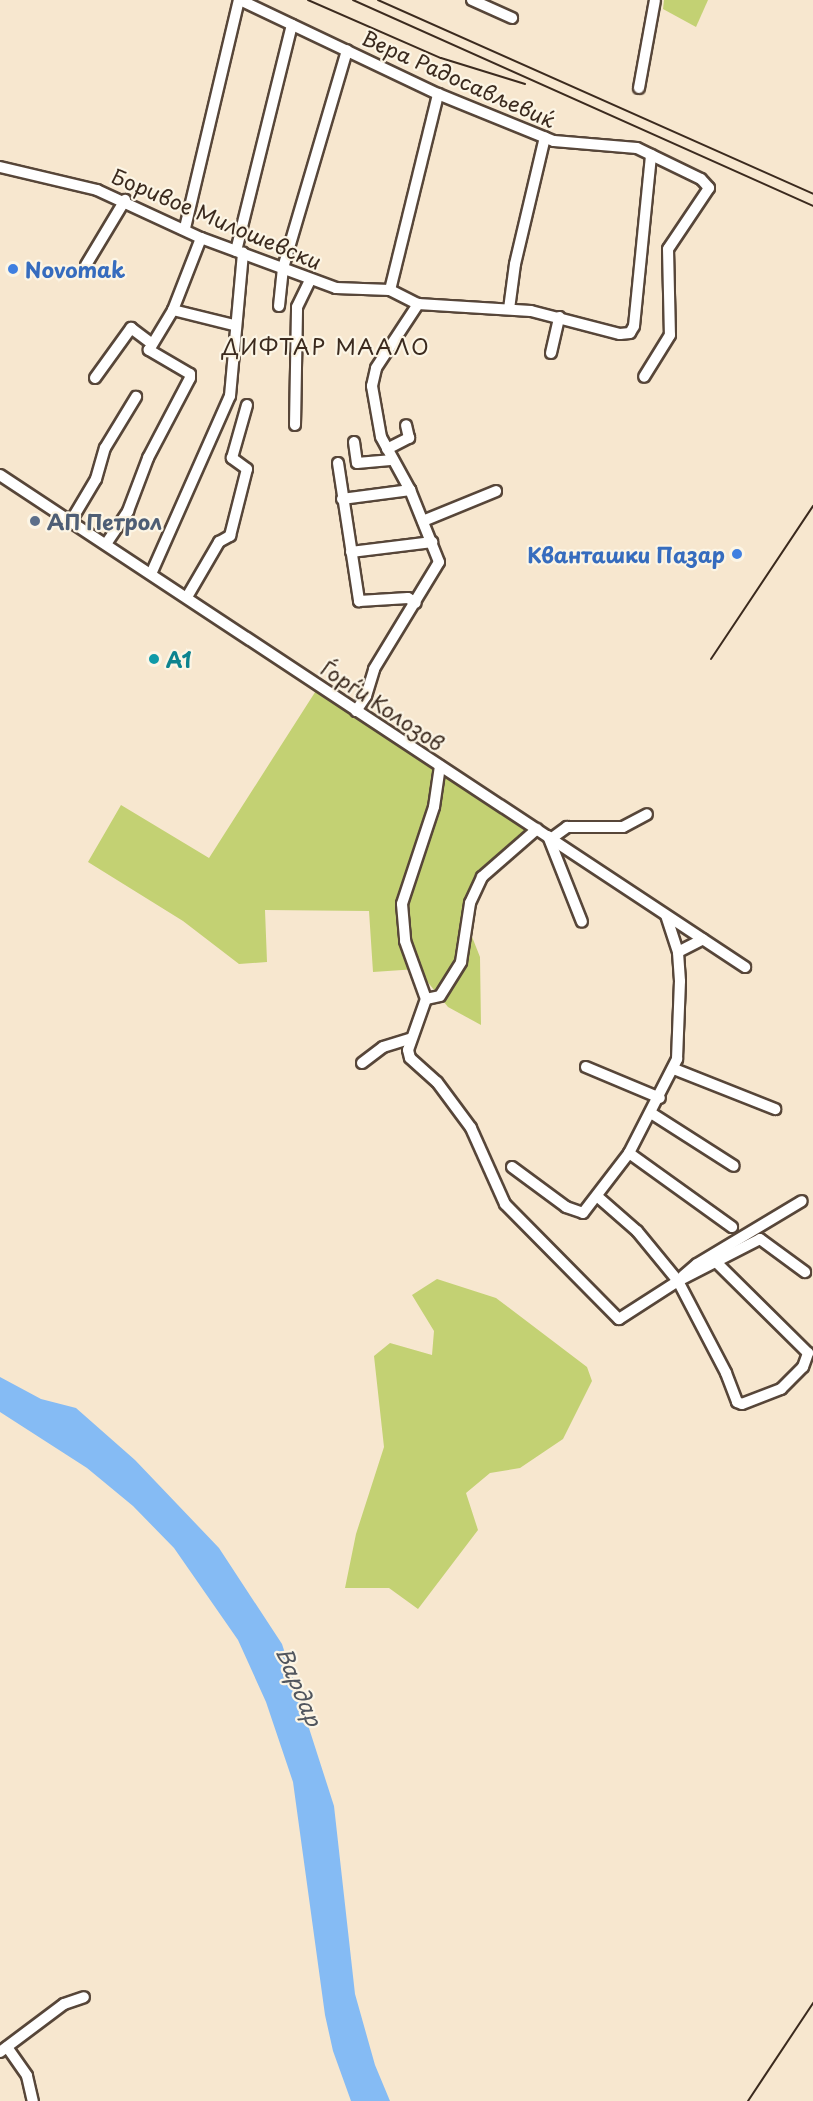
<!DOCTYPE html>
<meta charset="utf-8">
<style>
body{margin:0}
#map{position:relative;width:813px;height:2101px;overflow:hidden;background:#f7e7cf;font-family:"Playpen Sans",sans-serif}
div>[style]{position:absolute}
.green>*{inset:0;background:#c3d173}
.water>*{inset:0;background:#85bbf4}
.roads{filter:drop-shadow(2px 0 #574639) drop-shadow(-2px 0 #574639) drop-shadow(0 2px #574639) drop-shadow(0 -2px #574639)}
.minor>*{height:10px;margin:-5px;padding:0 5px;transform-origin:5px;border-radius:5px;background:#fff}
.rail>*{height:2px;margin:-1px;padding:0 1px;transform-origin:1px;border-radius:1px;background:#3b2a1e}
.dots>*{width:16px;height:16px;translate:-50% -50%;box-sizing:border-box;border:3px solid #fcf5e5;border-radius:50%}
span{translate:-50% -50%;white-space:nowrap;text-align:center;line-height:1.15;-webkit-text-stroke:4.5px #fcf5e5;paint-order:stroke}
.street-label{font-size:21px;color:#3b2a1e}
.shop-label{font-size:21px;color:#366cbe;font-weight:700}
.left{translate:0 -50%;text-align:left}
.right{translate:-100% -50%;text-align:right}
.service-label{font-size:21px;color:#4e5e75;font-weight:700}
.culture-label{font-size:21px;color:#0d838f;font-weight:700}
.neighbourhood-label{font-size:22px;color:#3b2a1e;letter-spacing:1.5px}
.water-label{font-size:22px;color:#51565e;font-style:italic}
</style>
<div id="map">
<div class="green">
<i style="clip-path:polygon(664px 0,708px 0,696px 27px,663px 9px)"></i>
<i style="clip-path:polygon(319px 686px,531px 825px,485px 877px,463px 914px,480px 957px,481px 1025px,448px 1007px,417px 969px,373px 972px,369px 911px,265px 910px,267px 962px,239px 964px,183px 921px,88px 862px,121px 805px,209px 858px)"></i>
<i style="clip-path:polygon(437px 1279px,496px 1298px,587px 1367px,592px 1381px,563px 1439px,520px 1468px,490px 1473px,466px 1493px,478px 1530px,418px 1609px,389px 1588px,345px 1588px,356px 1534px,384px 1447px,374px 1356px,390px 1343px,432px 1355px,434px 1331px,412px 1295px)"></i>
</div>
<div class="water">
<i style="clip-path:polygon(0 1377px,41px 1399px,76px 1408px,135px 1460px,219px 1548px,282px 1644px,334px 1806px,355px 1994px,375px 2065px,390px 2101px,351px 2101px,333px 2051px,325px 2015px,293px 1782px,266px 1702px,238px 1640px,174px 1548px,133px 1506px,87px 1468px,0 1412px)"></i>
</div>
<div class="roads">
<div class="minor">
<i style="left:240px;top:0;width:219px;rotate:25.4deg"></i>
<i style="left:438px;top:94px;width:125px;rotate:22.1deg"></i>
<i style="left:554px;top:141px;width:83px;rotate:4.8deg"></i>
<i style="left:637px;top:148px;width:71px;rotate:25.8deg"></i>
<i style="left:701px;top:179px;width:12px;rotate:48deg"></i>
<i style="left:709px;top:188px;width:73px;rotate:123.9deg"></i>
<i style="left:668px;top:249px;width:86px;rotate:88.7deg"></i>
<i style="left:670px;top:335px;width:49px;rotate:121.8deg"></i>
<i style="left:472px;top:0;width:44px;rotate:24.2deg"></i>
<i style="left:639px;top:88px;width:89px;rotate:-79.7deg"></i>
<i style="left:0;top:167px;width:100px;rotate:13.3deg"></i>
<i style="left:97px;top:190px;width:115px;rotate:24.8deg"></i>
<i style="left:201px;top:238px;width:144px;rotate:20.3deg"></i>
<i style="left:336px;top:288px;width:54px;rotate:2.1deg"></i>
<i style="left:390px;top:290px;width:31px;rotate:27deg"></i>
<i style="left:418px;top:304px;width:113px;rotate:3.5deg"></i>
<i style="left:531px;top:311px;width:92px;rotate:14.5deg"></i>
<i style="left:620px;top:334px;width:10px;rotate:-6deg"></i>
<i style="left:630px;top:333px;width:8px;rotate:-60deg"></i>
<i style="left:634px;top:326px;width:172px;rotate:-84.3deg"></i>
<i style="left:185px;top:228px;width:234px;rotate:-76.7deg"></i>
<i style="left:236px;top:251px;width:233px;rotate:-76.1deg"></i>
<i style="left:86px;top:265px;width:76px;rotate:-59deg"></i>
<i style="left:390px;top:290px;width:202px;rotate:-76.2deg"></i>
<i style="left:279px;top:306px;width:38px;rotate:-84deg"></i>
<i style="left:283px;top:268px;width:227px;rotate:-73.6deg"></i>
<i style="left:509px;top:309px;width:45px;rotate:-82.4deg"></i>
<i style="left:515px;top:264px;width:130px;rotate:-76.7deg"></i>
<i style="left:173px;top:310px;width:63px;rotate:13.8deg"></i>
<i style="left:551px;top:353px;width:37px;rotate:-77deg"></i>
<i style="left:95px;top:378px;width:62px;rotate:-54.2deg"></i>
<i style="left:131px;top:328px;width:25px;rotate:37deg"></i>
<i style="left:295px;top:425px;width:118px;rotate:-89deg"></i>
<i style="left:297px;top:307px;width:30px;rotate:-64deg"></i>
<i style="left:354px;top:442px;width:21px;rotate:82deg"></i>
<i style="left:357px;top:463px;width:36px;rotate:-5deg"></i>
<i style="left:387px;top:449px;width:25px;rotate:-27deg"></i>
<i style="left:409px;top:438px;width:13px;rotate:-103deg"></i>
<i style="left:338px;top:463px;width:140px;rotate:81.3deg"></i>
<i style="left:359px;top:601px;width:49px;rotate:-3.5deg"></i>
<i style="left:408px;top:598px;width:9px;rotate:32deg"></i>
<i style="left:0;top:475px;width:893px;rotate:33.44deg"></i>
<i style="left:342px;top:499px;width:69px;rotate:-7.5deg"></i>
<i style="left:71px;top:521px;width:49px;rotate:-59.2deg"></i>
<i style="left:96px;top:479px;width:32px;rotate:-74deg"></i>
<i style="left:105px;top:448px;width:60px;rotate:-58.7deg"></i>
<i style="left:423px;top:521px;width:79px;rotate:-22.3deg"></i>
<i style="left:106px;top:544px;width:40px;rotate:-56deg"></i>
<i style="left:128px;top:511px;width:57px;rotate:-69.3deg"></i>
<i style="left:148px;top:458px;width:90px;rotate:-62.3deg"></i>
<i style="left:190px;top:378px;width:4px;rotate:-90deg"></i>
<i style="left:190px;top:374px;width:48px;rotate:-149.7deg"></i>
<i style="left:149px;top:350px;width:47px;rotate:-59deg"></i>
<i style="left:173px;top:310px;width:77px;rotate:-68.7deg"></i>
<i style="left:351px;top:552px;width:82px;rotate:-7deg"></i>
<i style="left:151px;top:574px;width:195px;rotate:-66.1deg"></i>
<i style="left:230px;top:396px;width:144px;rotate:-84.8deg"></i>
<i style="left:187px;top:597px;width:64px;rotate:-59.8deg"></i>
<i style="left:219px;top:542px;width:13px;rotate:-29deg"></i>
<i style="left:230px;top:536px;width:69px;rotate:-75.8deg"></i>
<i style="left:247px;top:469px;width:19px;rotate:-144deg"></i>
<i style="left:232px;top:458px;width:55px;rotate:-74.2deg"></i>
<i style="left:356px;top:711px;width:18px;rotate:-56deg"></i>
<i style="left:366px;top:696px;width:28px;rotate:-73deg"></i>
<i style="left:374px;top:669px;width:125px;rotate:-58.7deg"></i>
<i style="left:439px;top:562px;width:78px;rotate:-111.9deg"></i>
<i style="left:410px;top:490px;width:60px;rotate:-118.7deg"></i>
<i style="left:381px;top:437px;width:52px;rotate:-100deg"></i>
<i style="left:372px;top:386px;width:18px;rotate:-77deg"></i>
<i style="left:376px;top:368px;width:77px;rotate:-56.7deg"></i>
<i style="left:440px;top:766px;width:41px;rotate:98.3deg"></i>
<i style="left:434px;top:807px;width:102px;rotate:108.3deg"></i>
<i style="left:402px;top:904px;width:37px;rotate:85deg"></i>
<i style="left:405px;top:941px;width:62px;rotate:70.1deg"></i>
<i style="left:426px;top:999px;width:54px;rotate:109.4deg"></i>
<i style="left:408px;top:1050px;width:8px;rotate:76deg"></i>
<i style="left:410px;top:1058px;width:36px;rotate:42deg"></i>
<i style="left:437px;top:1082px;width:57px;rotate:53.5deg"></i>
<i style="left:471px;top:1128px;width:83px;rotate:65.9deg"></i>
<i style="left:505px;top:1204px;width:162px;rotate:45.3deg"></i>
<i style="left:619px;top:1319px;width:70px;rotate:-32.8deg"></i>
<i style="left:678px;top:1281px;width:92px;rotate:-27.1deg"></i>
<i style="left:760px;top:1239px;width:56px;rotate:36.3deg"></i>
<i style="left:548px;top:836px;width:92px;rotate:68.4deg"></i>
<i style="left:552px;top:838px;width:19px;rotate:-36deg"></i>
<i style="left:567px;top:827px;width:56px"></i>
<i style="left:623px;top:827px;width:27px;rotate:-28deg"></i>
<i style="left:678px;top:952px;width:28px;rotate:-27deg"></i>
<i style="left:426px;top:999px;width:14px;rotate:-12deg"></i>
<i style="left:440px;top:996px;width:40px;rotate:-58deg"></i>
<i style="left:461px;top:962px;width:60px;rotate:-81.3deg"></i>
<i style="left:470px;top:903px;width:29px;rotate:-65deg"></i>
<i style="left:482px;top:877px;width:73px;rotate:-41.1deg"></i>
<i style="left:362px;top:1063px;width:26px;rotate:-37deg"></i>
<i style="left:383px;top:1047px;width:28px;rotate:-17deg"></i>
<i style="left:586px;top:1067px;width:80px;rotate:22.7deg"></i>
<i style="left:674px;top:1069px;width:109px;rotate:21.6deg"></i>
<i style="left:651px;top:1113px;width:98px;rotate:32.6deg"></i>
<i style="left:629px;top:1153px;width:127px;rotate:35.7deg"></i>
<i style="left:512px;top:1167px;width:67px;rotate:36.5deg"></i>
<i style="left:566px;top:1207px;width:18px;rotate:19deg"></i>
<i style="left:583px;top:1213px;width:76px;rotate:-52.5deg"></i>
<i style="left:629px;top:1153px;width:106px;rotate:-62.9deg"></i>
<i style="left:677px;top:1059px;width:78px;rotate:-87.8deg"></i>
<i style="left:680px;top:981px;width:29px;rotate:-94deg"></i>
<i style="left:678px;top:952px;width:38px;rotate:-108deg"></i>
<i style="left:598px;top:1197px;width:52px;rotate:41.1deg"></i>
<i style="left:637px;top:1231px;width:65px;rotate:50.6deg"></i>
<i style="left:678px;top:1281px;width:104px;rotate:62.4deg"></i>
<i style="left:726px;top:1373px;width:31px;rotate:69deg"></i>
<i style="left:737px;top:1402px;width:5px;rotate:22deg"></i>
<i style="left:742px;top:1404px;width:42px;rotate:-21deg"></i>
<i style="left:781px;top:1389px;width:31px;rotate:-45deg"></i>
<i style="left:803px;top:1367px;width:15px;rotate:-70deg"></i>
<i style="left:808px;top:1353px;width:128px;rotate:-135.3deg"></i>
<i style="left:683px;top:1276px;width:18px;rotate:-41deg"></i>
<i style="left:697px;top:1264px;width:122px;rotate:-31deg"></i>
<i style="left:7px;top:2047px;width:35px;rotate:55deg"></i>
<i style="left:27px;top:2076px;width:26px;rotate:77deg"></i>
<i style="left:0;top:2052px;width:80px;rotate:-36.9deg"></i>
<i style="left:64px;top:2004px;width:21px;rotate:-19deg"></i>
</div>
</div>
<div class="rail">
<i style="left:308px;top:0;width:145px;rotate:23.6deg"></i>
<i style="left:441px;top:58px;width:88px;rotate:17.2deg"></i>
<i style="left:353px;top:0;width:504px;rotate:24.12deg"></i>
<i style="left:378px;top:0;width:476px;rotate:24deg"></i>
<i style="left:711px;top:659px;width:184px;rotate:-56.3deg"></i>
<i style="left:748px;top:2101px;width:118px;rotate:-56.4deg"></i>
</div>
<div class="dots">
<i style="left:13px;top:269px;background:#3f7fe0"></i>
<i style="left:35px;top:521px;background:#5c6f8a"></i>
<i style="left:737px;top:554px;background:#3f7fe0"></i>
<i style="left:154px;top:659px;background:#0f9aa8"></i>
</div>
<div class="street-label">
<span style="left:459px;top:78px;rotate:24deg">Вера Радосављевиќ</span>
<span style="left:217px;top:218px;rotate:23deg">Боривое Милошевски</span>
<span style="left:383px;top:705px;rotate:34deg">Ѓорѓи Колозов</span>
</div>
<div class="shop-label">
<span class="left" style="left:25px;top:269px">Novomak</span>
<span class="right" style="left:725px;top:554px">Кванташки Пазар</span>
</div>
<div class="service-label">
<span class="left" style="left:47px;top:521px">АП Петрол</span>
</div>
<div class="culture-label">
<span class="left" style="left:166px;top:659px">А1</span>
</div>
<div class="neighbourhood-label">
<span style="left:326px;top:346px">ДИФТАР МААЛО</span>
</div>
<div class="water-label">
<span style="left:300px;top:1686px;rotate:67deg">Вардар</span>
</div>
</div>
